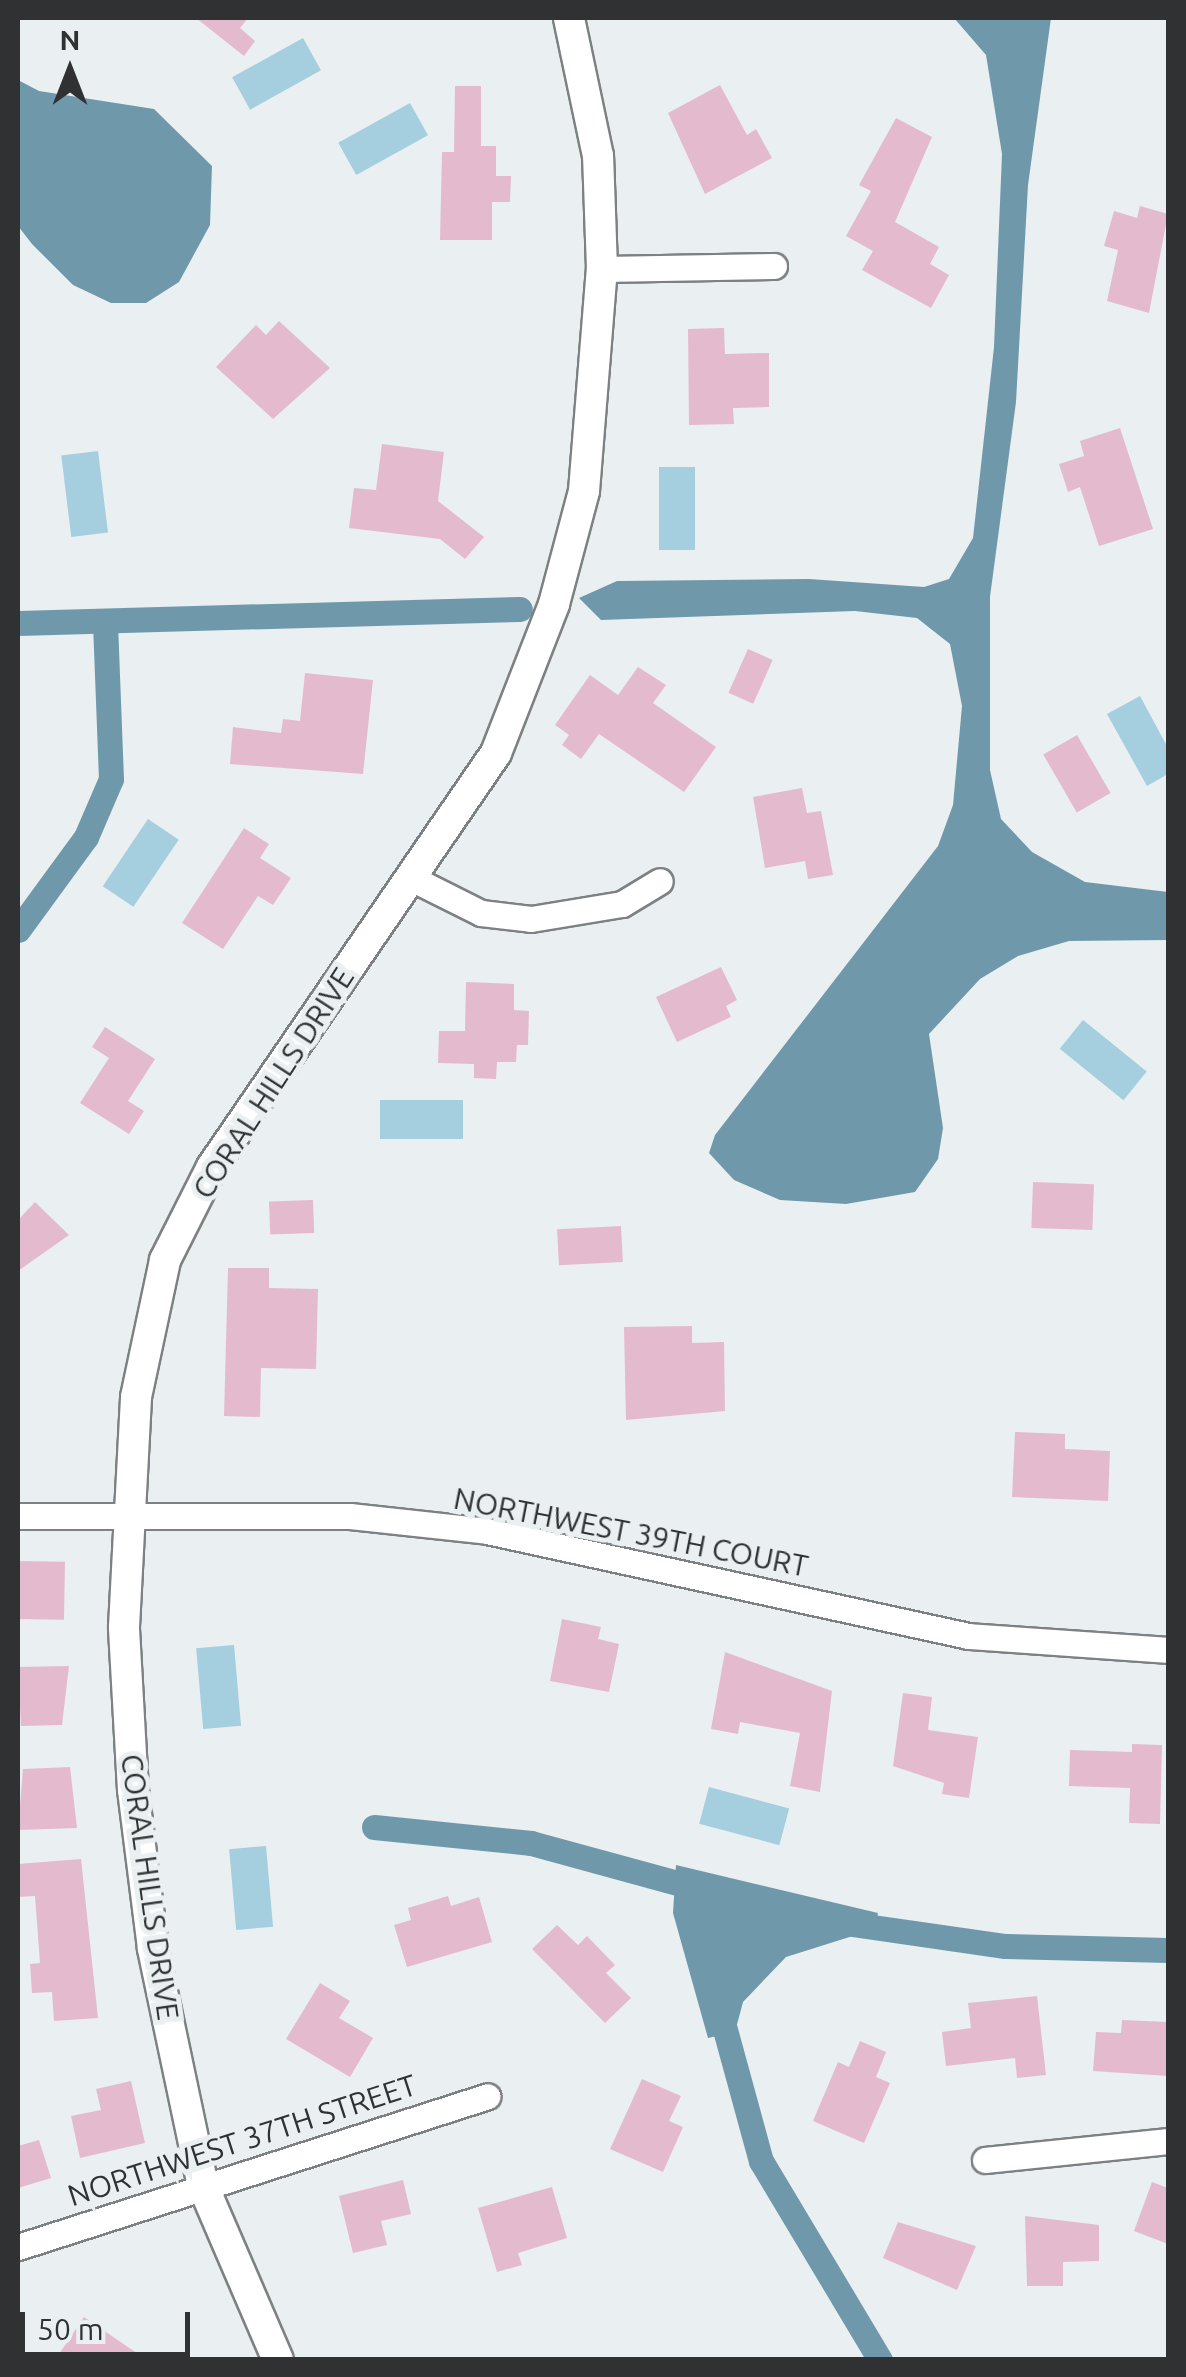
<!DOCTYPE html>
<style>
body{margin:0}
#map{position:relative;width:1186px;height:2377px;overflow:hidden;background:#eaeff1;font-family:Ubuntu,sans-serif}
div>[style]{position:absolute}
.green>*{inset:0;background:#a5cedf;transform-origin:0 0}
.water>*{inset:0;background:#6f99ab}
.canal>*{height:25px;margin:-12.5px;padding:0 12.5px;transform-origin:12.5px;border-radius:12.5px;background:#6f99ab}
.building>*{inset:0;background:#e4bbce;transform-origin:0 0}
.roads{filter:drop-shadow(2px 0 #7d8183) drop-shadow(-2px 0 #7d8183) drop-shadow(0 2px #7d8183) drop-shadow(0 -2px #7d8183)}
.minor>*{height:25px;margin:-12.5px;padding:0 12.5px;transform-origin:12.5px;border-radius:12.5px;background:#fff}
.tertiary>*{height:30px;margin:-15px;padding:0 15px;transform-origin:15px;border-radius:15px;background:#fff}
span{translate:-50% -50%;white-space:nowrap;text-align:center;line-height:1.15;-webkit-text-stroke:10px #eaeff1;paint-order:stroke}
.street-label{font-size:30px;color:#2f3132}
.frame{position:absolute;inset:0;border:20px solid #2f3132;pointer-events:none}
.north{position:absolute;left:20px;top:20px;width:100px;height:100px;-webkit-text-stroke:8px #eaeff1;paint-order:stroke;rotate:0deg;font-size:28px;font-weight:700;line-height:40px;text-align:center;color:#2f3132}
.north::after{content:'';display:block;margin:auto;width:35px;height:45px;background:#2f3132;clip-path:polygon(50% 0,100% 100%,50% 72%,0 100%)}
.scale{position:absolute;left:20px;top:2312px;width:170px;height:45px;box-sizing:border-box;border:5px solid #2f3132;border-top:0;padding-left:12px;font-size:30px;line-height:35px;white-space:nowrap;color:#2f3132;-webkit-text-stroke:8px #eaeff1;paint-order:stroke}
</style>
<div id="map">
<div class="green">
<i style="left:303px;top:38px;width:37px;height:81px;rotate:61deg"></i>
<i style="left:410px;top:103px;width:37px;height:82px;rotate:61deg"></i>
<i style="left:98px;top:451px;width:82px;height:37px;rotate:83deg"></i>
<i style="left:659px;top:467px;width:36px;height:83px"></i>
<i style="clip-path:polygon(1140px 696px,1168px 748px,1168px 774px,1147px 786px,1107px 714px)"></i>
<i style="left:148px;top:819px;width:37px;height:81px;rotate:34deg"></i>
<i style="left:1083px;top:1020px;width:82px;height:37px;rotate:39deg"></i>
<i style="left:463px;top:1100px;width:39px;height:83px;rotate:90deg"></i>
<i style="left:234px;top:1645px;width:81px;height:38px;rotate:85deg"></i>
<i style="left:709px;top:1787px;width:83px;height:38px;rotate:15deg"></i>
<i style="left:266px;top:1846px;width:81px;height:37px;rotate:85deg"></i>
</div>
<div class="water">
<i style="clip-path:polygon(954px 18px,1051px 18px,1028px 185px,1016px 402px,990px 597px,990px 770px,1001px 819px,1032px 852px,1085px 882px,1168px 892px,1168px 940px,1069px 941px,1018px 956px,980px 979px,929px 1034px,943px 1128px,938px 1159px,915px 1192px,846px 1204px,780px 1200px,734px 1180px,709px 1153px,715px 1135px,938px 846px,953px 805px,962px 706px,950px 644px,917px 618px,855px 611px,601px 620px,579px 598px,617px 581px,809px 579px,924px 587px,949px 579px,973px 538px,994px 347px,1002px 154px,986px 55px)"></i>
<i style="clip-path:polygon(18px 80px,39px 91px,154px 109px,212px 166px,210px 225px,179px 282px,146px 303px,111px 303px,73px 285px,32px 244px,18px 226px)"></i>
<i style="clip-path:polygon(676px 1865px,878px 1913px,875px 1929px,786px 1957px,743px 2002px,735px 2032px,708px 2038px,673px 1913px)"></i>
</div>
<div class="canal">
<i style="left:18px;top:623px;width:502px;rotate:-1.6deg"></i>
<i style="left:18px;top:930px;width:115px;rotate:-53.8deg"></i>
<i style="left:86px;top:837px;width:63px;rotate:-66.7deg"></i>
<i style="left:111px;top:779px;width:153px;rotate:-92.2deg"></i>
<i style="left:374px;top:1827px;width:158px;rotate:5.8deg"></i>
<i style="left:531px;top:1843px;width:174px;rotate:15.3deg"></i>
<i style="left:845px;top:1923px;width:162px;rotate:8.2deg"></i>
<i style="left:1005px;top:1946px;width:163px;rotate:1.4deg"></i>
<i style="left:718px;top:2004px;width:163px;rotate:74.7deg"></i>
<i style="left:761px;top:2161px;width:232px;rotate:59.1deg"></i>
</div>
<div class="building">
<i style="clip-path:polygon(196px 18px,248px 18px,240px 28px,255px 41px,244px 56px)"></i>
<i style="clip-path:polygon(720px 85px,747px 135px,756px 129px,772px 158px,705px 194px,668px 113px)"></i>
<i style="clip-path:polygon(455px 86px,481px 86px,481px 146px,496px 146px,496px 176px,511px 176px,510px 202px,492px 202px,492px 240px,440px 240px,442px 152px,454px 152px)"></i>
<i style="clip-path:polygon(896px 118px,932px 137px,895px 222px,939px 247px,930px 264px,949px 275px,931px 308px,862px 270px,873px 251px,846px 236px,871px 191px,859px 185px)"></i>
<i style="clip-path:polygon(1140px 206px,1168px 214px,1149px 313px,1107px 301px,1118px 250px,1104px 246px,1114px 211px,1137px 218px)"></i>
<i style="clip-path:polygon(279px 321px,330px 368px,273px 419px,216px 367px,256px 325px,266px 335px)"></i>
<i style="clip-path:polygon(724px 328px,725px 354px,769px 353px,769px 407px,733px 408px,734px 424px,689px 425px,688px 329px)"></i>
<i style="clip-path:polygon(1120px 428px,1153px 529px,1099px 546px,1080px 487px,1068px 492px,1059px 464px,1084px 456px,1080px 441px)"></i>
<i style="clip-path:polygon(382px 444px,444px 452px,438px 501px,484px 537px,465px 559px,440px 539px,349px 528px,354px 488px,376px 490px)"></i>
<i style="left:748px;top:649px;width:27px;height:48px;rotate:24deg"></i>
<i style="clip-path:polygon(638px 667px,666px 685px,653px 703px,716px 747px,684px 792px,599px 734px,581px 759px,562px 745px,569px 735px,555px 725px,590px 675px,618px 695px)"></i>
<i style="clip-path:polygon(305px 673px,373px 680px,363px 774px,230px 764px,233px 727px,281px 733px,283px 719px,300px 721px)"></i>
<i style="left:1077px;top:735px;width:67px;height:39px;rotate:60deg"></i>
<i style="clip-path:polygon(802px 788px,807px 813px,821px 811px,833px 875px,808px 879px,805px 861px,765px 868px,753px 797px)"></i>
<i style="clip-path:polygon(244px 828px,269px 844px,260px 858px,291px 878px,273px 905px,258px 896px,223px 949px,182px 923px)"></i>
<i style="clip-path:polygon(721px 967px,737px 1000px,726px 1006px,731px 1017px,677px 1042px,656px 997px)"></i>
<i style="clip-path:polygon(466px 982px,514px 984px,514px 1010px,529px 1011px,528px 1045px,517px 1045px,516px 1062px,497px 1062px,496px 1079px,474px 1078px,474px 1064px,438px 1063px,439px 1031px,465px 1031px)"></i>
<i style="clip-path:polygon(105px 1027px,155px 1059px,128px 1101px,144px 1111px,129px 1134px,80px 1103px,109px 1058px,92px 1047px)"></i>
<i style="left:1033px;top:1182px;width:61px;height:46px;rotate:2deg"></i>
<i style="left:313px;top:1200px;width:33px;height:44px;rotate:88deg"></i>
<i style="clip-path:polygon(35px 1202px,69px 1235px,18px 1271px,18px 1220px)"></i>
<i style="left:621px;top:1226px;width:36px;height:64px;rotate:87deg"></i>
<i style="clip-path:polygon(228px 1268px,269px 1268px,269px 1288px,318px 1289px,316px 1369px,261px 1368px,260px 1417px,224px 1416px)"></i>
<i style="clip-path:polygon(692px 1326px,692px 1343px,724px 1342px,725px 1411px,626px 1420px,624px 1327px)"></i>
<i style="clip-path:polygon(1015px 1432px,1065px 1434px,1065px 1449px,1110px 1451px,1108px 1501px,1012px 1497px)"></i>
<i style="left:18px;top:1561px;width:47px;height:58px;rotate:1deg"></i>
<i style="clip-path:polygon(562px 1619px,601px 1627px,598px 1639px,619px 1644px,609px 1692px,550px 1681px)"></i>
<i style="clip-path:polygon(725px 1652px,832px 1691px,820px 1792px,790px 1786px,800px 1733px,740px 1722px,738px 1734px,711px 1729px)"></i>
<i style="clip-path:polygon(69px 1666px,62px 1725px,21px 1726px,18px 1667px)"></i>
<i style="clip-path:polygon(903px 1693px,932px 1697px,928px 1730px,978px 1737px,969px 1798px,942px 1794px,944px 1783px,893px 1766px)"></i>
<i style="clip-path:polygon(1132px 1744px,1162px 1745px,1160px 1824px,1129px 1823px,1130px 1788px,1069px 1786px,1070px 1750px,1132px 1752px)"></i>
<i style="clip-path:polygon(70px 1767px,77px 1828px,18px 1830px,23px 1769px)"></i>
<i style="clip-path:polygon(81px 1859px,98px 2018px,54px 2021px,52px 1992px,32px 1993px,30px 1964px,40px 1963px,35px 1896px,18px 1897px,18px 1864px)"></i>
<i style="clip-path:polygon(448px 1896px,451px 1906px,479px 1897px,492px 1942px,407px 1967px,394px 1925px,411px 1920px,408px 1908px)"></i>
<i style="clip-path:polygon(557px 1925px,578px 1945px,587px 1936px,615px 1965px,606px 1973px,631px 1998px,605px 2023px,532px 1949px)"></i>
<i style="clip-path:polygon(320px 1983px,350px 2001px,339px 2018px,373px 2038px,350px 2077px,286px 2039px)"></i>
<i style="clip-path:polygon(1037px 1996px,1046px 2075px,1017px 2078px,1015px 2058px,946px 2066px,942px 2032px,971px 2028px,968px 2003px)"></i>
<i style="clip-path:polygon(1122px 2020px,1168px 2022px,1168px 2076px,1093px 2071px,1096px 2032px,1121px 2033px)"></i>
<i style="clip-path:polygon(860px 2041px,886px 2052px,876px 2077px,890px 2083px,864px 2143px,813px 2121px,838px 2062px,849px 2067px)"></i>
<i style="clip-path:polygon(642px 2079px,681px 2096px,669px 2121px,683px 2127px,663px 2172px,610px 2149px)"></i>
<i style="clip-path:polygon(131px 2081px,145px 2143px,80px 2158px,71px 2116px,101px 2110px,96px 2089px)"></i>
<i style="clip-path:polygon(39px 2140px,51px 2178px,18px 2188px,18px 2146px)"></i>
<i style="clip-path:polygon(403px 2180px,411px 2214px,381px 2221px,387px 2245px,353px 2253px,339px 2196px)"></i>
<i style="clip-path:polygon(1152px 2182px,1168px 2188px,1168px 2244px,1134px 2231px)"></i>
<i style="clip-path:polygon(552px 2187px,567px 2238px,518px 2253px,522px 2265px,497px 2272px,478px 2208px)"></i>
<i style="clip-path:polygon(1025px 2216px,1099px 2225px,1099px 2261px,1063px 2262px,1063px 2286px,1027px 2286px)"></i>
<i style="clip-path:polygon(898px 2222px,976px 2246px,957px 2290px,883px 2258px)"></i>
<i style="clip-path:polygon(84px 2317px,147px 2360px,55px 2360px)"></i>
</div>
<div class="roads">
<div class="minor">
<i style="left:602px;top:269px;width:172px;rotate:-1deg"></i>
<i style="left:411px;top:878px;width:78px;rotate:26.6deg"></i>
<i style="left:481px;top:913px;width:50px;rotate:6.8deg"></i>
<i style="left:531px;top:919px;width:92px;rotate:-9.4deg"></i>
<i style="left:622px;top:904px;width:44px;rotate:-31.2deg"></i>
<i style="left:18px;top:1516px;width:332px"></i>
<i style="left:350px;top:1516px;width:138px;rotate:6.2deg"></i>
<i style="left:487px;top:1531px;width:492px;rotate:12.3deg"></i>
<i style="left:968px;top:1636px;width:200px;rotate:4deg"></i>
<i style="left:985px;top:2160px;width:184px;rotate:-5.9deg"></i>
<i style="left:18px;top:2247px;width:493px;rotate:-17.8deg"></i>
</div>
<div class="tertiary">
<i style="left:278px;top:2360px;width:189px;rotate:-113.3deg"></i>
<i style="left:203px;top:2186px;width:243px;rotate:-101.9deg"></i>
<i style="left:153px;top:1948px;width:159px;rotate:-97.2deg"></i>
<i style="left:133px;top:1790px;width:163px;rotate:-93.2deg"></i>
<i style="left:124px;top:1627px;width:230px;rotate:-87deg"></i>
<i style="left:136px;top:1397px;width:140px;rotate:-78deg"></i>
<i style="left:165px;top:1260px;width:104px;rotate:-63.2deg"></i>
<i style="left:212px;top:1167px;width:502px;rotate:-55.55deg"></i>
<i style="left:496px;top:753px;width:160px;rotate:-68.7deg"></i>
<i style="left:554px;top:604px;width:117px;rotate:-75.1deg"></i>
<i style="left:584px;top:491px;width:223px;rotate:-85.4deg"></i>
<i style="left:602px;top:269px;width:113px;rotate:-92deg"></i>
<i style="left:598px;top:156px;width:141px;rotate:-101.9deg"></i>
</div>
</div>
<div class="street-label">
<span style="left:273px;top:1083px;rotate:-57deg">CORAL HILLS DRIVE</span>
<span style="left:631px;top:1532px;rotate:11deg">NORTHWEST 39TH COURT</span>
<span style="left:150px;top:1887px;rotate:82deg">CORAL HILLS DRIVE</span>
<span style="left:242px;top:2140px;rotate:-18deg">NORTHWEST 37TH STREET</span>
</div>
<div class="frame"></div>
<div class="north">N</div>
<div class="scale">50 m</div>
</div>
